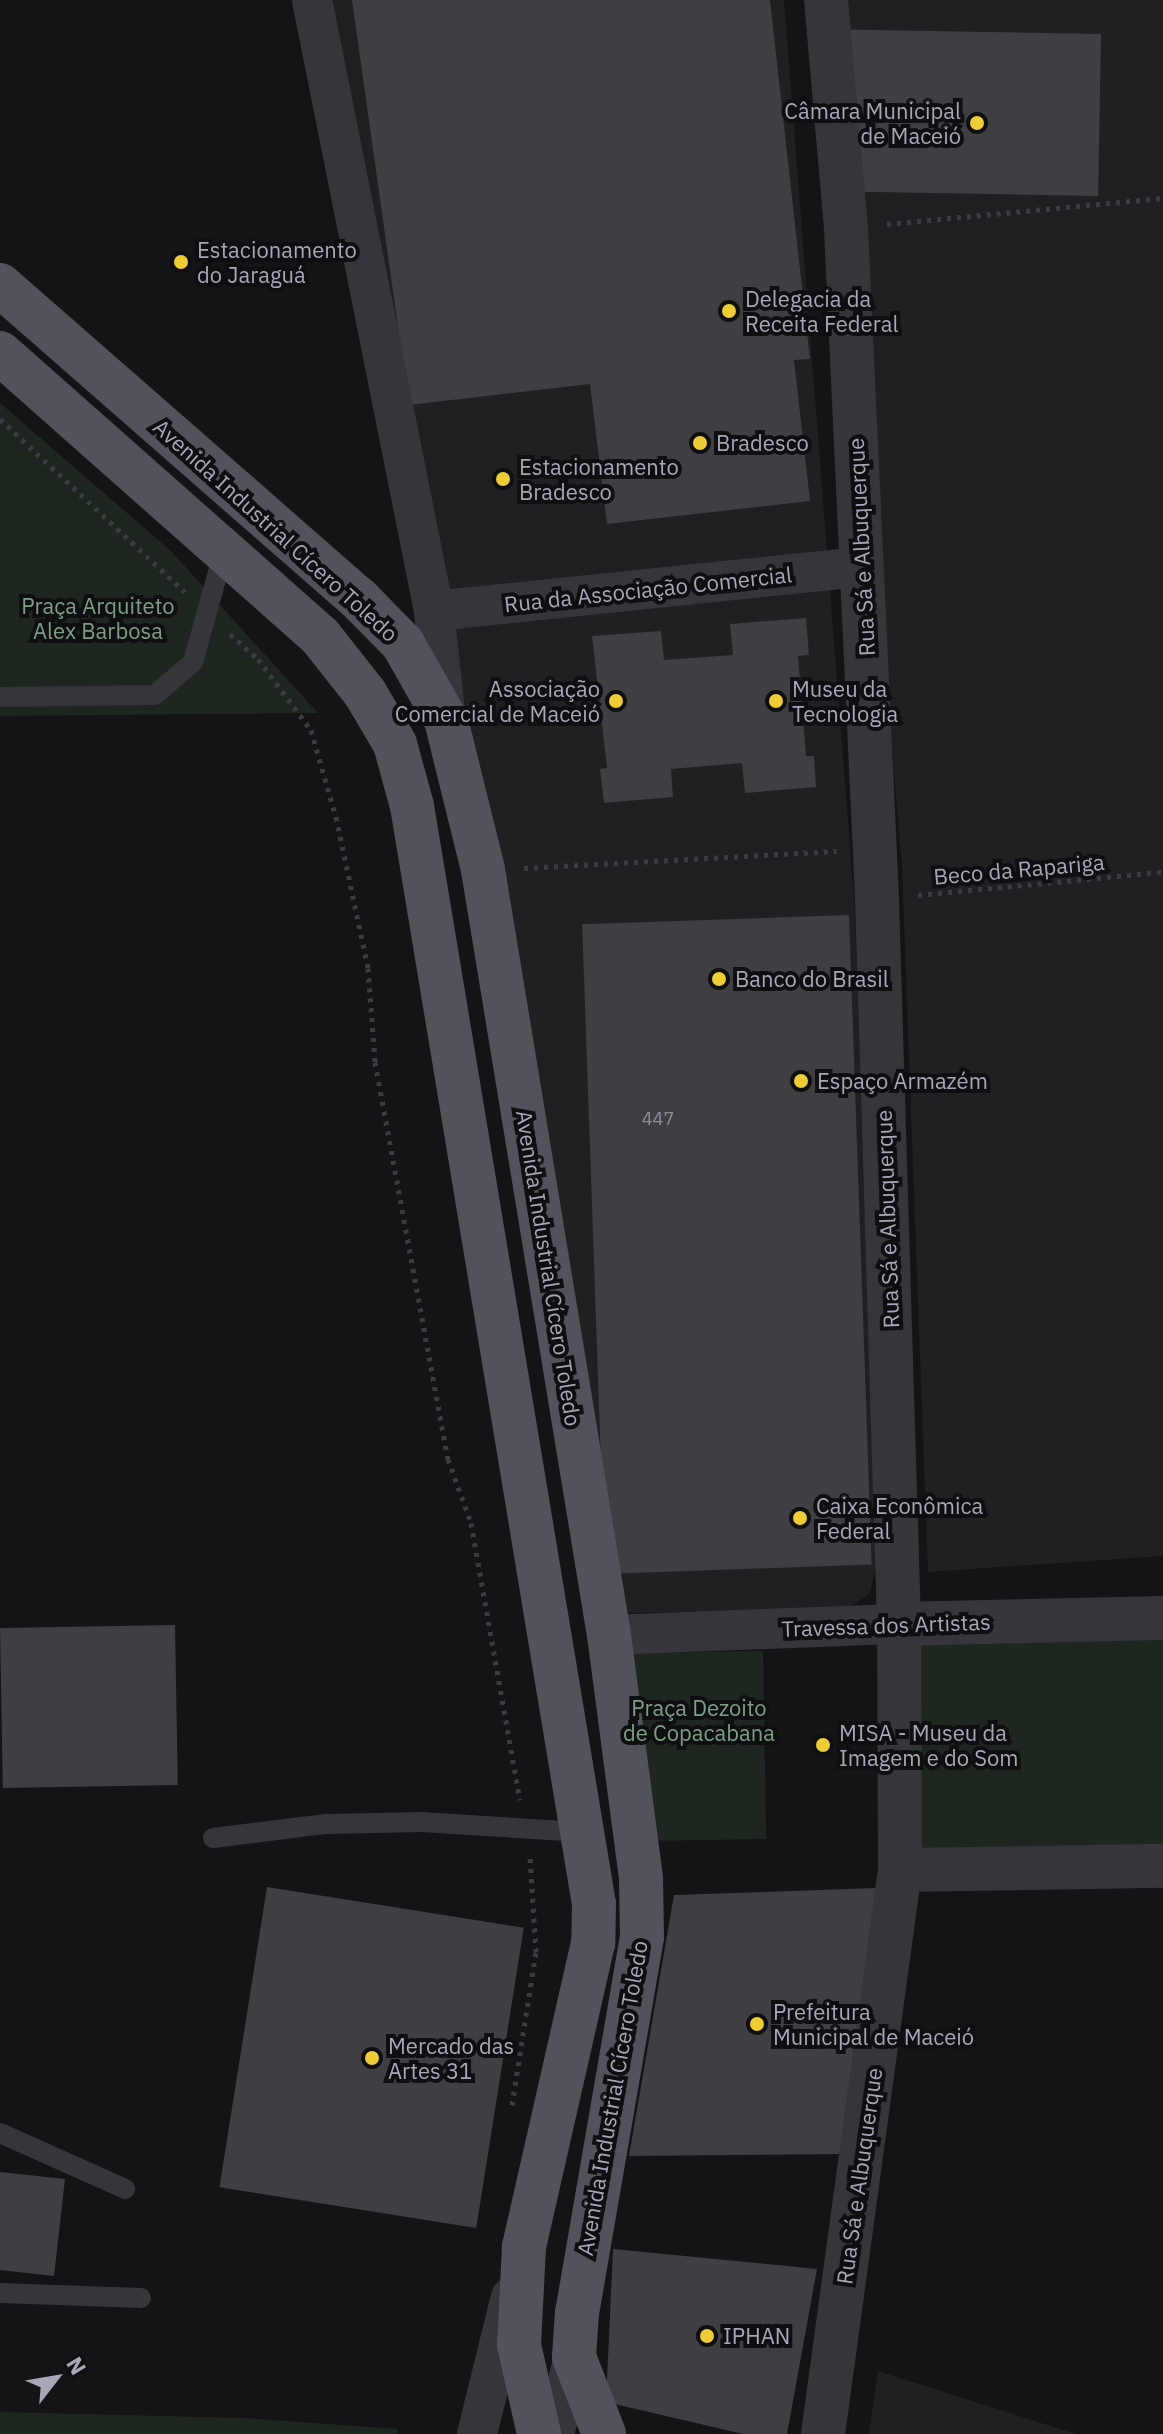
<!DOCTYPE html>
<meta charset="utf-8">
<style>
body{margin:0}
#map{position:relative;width:1163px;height:2434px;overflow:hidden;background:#141416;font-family:"IBM Plex Sans",sans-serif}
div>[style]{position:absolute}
.built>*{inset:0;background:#202023}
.green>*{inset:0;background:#1e2620;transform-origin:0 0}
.building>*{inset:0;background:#3e3e43;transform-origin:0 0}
.path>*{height:5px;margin-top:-2.5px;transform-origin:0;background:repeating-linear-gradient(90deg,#3b3c42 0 4px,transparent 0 10px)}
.service>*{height:20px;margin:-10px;padding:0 10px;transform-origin:10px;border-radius:10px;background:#35353b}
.minor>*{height:40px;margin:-20px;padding:0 20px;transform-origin:20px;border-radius:20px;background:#35353b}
.tertiary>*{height:44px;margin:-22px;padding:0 22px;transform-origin:22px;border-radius:22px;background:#35353b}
.primary>*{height:44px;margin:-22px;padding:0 22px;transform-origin:22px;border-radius:22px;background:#51525a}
.dots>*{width:22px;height:22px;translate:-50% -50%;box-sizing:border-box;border:4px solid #0f0f11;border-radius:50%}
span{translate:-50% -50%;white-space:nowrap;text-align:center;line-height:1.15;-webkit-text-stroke:8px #0f0f11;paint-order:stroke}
.number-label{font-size:18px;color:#8c8e99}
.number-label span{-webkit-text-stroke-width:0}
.poi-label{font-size:22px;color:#a6a8b6}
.right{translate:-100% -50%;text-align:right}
.left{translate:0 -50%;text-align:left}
.street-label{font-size:22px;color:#a6a8b6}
.park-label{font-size:22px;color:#7da085}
.north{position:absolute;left:16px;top:2338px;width:80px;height:80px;-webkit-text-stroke:6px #0f0f11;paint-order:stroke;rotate:59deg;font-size:22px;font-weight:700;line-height:32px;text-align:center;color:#a6a8b6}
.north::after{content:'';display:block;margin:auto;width:28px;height:36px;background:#a6a8b6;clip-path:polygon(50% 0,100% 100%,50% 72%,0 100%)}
</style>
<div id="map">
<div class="built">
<i style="clip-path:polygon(325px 0,784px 0,855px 911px,876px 1566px,870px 1593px,845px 1611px,614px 1613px,569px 1297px,453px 637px)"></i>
<i style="clip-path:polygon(831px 0,1163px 0,1163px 1556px,928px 1572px,902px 868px)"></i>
<i style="clip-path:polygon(878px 2371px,1076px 2434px,869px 2434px)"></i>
</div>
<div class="green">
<i style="clip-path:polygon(0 403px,172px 552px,318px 713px,0 716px)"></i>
<i style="left:1163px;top:1618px;width:248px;height:264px;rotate:90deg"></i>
<i style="left:763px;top:1651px;width:188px;height:135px;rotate:89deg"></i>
<i style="clip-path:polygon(0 2412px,244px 2418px,398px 2429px,397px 2434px,0 2434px)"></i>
</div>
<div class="building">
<i style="clip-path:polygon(352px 0,770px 0,810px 359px,794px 360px,810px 501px,607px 524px,590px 384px,409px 405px)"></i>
<i style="left:1101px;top:34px;width:162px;height:254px;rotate:91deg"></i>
<i style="clip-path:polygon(806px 618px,809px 655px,798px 656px,806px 756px,814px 756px,816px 787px,745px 793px,742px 763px,671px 769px,673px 797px,604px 803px,600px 769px,607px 768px,592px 636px,661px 631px,664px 660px,733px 655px,730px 624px)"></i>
<i style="left:849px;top:915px;width:650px;height:267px;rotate:88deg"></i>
<i style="left:175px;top:1625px;width:160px;height:175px;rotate:89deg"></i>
<i style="left:267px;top:1887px;width:260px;height:304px;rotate:9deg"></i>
<i style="clip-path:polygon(877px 1888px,847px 2154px,629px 2156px,674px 1895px)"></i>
<i style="clip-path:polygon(0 2172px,65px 2179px,54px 2276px,0 2270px)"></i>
<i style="clip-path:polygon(613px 2249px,817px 2269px,787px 2434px,743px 2434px,606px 2402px)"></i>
</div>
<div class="path">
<i style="left:887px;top:224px;width:277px;rotate:-5.4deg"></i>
<i style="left:0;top:419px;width:253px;rotate:43.1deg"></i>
<i style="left:230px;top:634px;width:38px;rotate:42deg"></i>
<i style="left:258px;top:659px;width:89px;rotate:53.3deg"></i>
<i style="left:311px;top:730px;width:91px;rotate:74deg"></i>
<i style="left:336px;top:817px;width:154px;rotate:78deg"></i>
<i style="left:368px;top:968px;width:94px;rotate:85.7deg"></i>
<i style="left:375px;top:1062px;width:404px;rotate:79.6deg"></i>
<i style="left:448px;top:1459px;width:68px;rotate:70.2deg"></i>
<i style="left:471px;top:1523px;width:281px;rotate:80deg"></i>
<i style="left:524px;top:868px;width:313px;rotate:-3.1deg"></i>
<i style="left:918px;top:895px;width:246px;rotate:-5.4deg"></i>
<i style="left:512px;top:2105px;width:155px;rotate:-81.1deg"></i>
<i style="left:536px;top:1952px;width:95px;rotate:-93.6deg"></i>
</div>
<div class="service">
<i style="left:0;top:697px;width:155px;rotate:-0.7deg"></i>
<i style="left:155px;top:695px;width:50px;rotate:-41deg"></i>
<i style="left:193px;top:662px;width:115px;rotate:-74.4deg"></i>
<i style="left:213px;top:1838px;width:114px;rotate:-7.1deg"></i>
<i style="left:326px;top:1824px;width:96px;rotate:-1.2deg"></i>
<i style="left:422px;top:1822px;width:161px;rotate:3.6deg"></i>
<i style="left:0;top:2133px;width:137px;rotate:24.1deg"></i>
<i style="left:0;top:2293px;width:141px;rotate:2deg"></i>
</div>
<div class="minor">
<i style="left:312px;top:0;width:623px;rotate:78.71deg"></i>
<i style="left:434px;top:611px;width:110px;rotate:83.7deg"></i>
<i style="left:434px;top:611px;width:430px;rotate:-5.9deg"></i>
<i style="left:609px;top:1635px;width:290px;rotate:-2.2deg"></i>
<i style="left:477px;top:2434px;width:141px;rotate:-76.1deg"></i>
<i style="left:554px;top:2434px;width:80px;rotate:-75.4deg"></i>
</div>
<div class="tertiary">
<i style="left:899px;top:1624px;width:264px;rotate:-1.3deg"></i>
<i style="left:900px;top:1870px;width:263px;rotate:-0.9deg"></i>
<i style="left:823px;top:2434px;width:569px;rotate:-82.23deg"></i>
<i style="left:900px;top:1870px;width:246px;rotate:-90.2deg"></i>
<i style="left:899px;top:1624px;width:726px;rotate:-91.74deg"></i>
<i style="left:877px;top:898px;width:671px;rotate:-92.65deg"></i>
<i style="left:846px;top:228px;width:229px;rotate:-95deg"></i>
</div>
<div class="primary">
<i style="left:0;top:285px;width:476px;rotate:41.2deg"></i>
<i style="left:358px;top:598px;width:64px;rotate:45.6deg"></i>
<i style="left:403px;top:644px;width:87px;rotate:60.5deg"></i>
<i style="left:446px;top:720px;width:154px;rotate:76.1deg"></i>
<i style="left:483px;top:870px;width:775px;rotate:80.65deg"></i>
<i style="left:609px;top:1635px;width:246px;rotate:82.5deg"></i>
<i style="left:641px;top:1879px;width:58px;rotate:89deg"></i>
<i style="left:642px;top:1937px;width:381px;rotate:99.8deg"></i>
<i style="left:577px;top:2312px;width:45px;rotate:93.8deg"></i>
<i style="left:574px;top:2357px;width:83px;rotate:68.7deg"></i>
<i style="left:0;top:353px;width:427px;rotate:41.5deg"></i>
<i style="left:320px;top:636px;width:73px;rotate:51.7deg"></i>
<i style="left:365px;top:693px;width:59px;rotate:59.5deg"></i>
<i style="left:395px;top:744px;width:64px;rotate:74.7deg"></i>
<i style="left:412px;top:806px;width:1113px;rotate:80.59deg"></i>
<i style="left:594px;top:1904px;width:39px;rotate:91deg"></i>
<i style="left:593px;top:1943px;width:312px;rotate:102.8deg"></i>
<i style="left:524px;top:2247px;width:98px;rotate:92.9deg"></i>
<i style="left:519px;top:2345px;width:91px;rotate:77.3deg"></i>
</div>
<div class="dots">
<i style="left:977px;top:123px;background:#eecd34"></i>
<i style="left:181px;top:262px;background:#eecd34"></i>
<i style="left:729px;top:311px;background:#eecd34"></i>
<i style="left:700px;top:443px;background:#eecd34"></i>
<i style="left:503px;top:479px;background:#eecd34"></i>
<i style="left:616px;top:701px;background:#eecd34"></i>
<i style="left:776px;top:701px;background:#eecd34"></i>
<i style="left:719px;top:979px;background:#eecd34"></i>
<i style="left:801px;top:1081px;background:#eecd34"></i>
<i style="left:800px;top:1518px;background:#eecd34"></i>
<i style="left:823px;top:1745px;background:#eecd34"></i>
<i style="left:757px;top:2024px;background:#eecd34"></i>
<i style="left:372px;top:2058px;background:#eecd34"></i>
<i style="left:707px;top:2336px;background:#eecd34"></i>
</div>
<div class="number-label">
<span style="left:658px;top:1119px">447</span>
</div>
<div class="poi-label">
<span class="right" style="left:961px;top:123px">Câmara Municipal<br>de Maceió</span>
<span class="left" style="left:197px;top:262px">Estacionamento<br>do Jaraguá</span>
<span class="left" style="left:745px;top:311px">Delegacia da<br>Receita Federal</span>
<span class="left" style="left:716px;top:443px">Bradesco</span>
<span class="left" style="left:519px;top:479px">Estacionamento<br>Bradesco</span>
<span class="right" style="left:600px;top:701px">Associação<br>Comercial de Maceió</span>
<span class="left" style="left:792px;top:701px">Museu da<br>Tecnologia</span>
<span class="left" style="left:735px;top:979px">Banco do Brasil</span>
<span class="left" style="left:817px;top:1081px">Espaço Armazém</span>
<span class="left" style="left:816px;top:1518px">Caixa Econômica<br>Federal</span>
<span class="left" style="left:839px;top:1745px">MISA - Museu da<br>Imagem e do Som</span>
<span class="left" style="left:773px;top:2024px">Prefeitura<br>Municipal de Maceió</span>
<span class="left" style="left:388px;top:2058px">Mercado das<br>Artes 31</span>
<span class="left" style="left:723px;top:2336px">IPHAN</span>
</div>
<div class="street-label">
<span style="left:276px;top:530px;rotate:42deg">Avenida Industrial Cícero Toledo</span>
<span style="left:861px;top:547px;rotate:-93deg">Rua Sá e Albuquerque</span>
<span style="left:648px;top:589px;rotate:-6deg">Rua da Associação Comercial</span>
<span style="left:1019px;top:869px;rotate:-5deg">Beco da Rapariga</span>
<span style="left:887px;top:1219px;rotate:-92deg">Rua Sá e Albuquerque</span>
<span style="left:549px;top:1268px;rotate:81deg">Avenida Industrial Cícero Toledo</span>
<span style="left:886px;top:1625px;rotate:-2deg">Travessa dos Artistas</span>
<span style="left:612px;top:2098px;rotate:-80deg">Avenida Industrial Cícero Toledo</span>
<span style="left:859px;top:2176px;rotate:-82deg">Rua Sá e Albuquerque</span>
</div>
<div class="park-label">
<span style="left:98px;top:618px">Praça Arquiteto<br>Alex Barbosa</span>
<span style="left:699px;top:1720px">Praça Dezoito<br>de Copacabana</span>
</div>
<div class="north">N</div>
</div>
